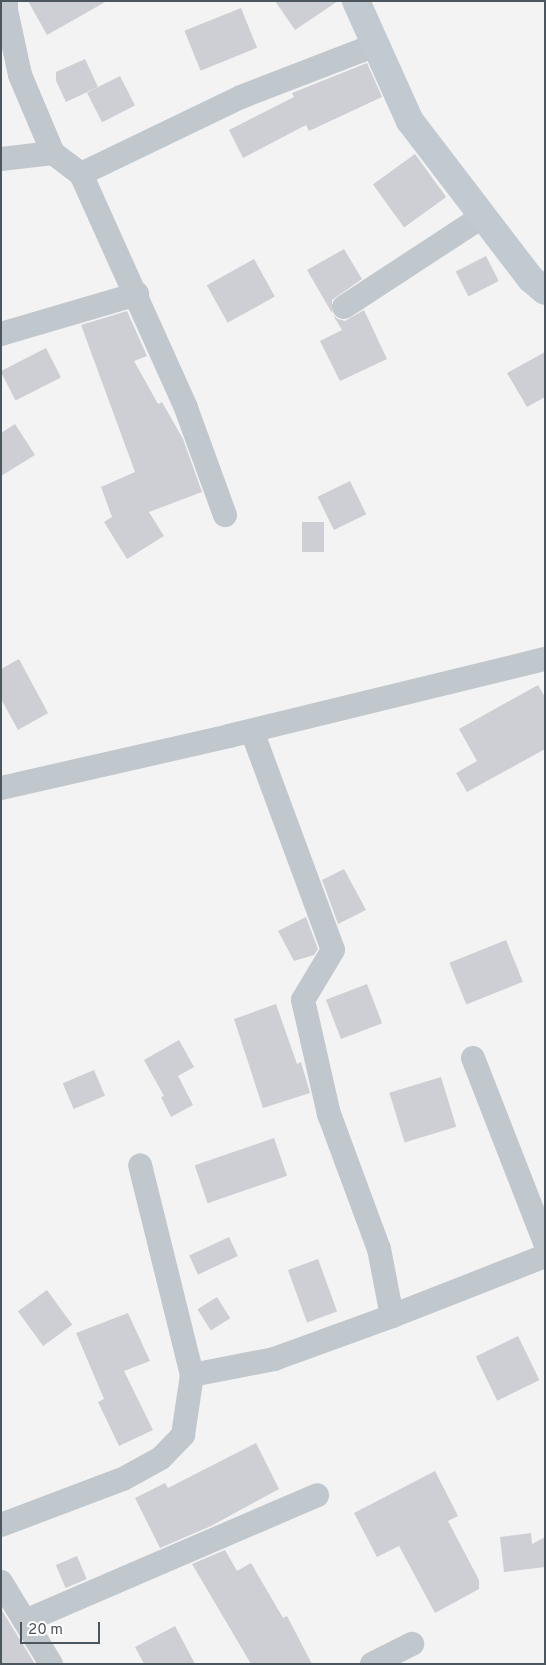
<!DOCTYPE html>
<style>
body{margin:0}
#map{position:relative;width:546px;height:1665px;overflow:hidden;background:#f4f3f3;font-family:Overpass,sans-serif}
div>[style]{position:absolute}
.building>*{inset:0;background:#cdcfd4;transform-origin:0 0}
.street>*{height:24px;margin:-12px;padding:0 12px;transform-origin:12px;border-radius:12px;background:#c0c7cd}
.secondary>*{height:28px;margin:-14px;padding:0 14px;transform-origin:14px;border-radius:14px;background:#c1c9d1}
span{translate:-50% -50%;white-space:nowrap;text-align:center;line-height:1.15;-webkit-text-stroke:4px #fff;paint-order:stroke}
.frame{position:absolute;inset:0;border:2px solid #4c565e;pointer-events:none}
.scale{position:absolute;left:20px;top:1622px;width:80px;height:22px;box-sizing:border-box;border:2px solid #4c565e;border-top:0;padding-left:6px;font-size:15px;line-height:18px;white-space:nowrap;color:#4c565e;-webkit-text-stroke:4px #fff;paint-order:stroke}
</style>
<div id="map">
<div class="building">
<i style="clip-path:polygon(28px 1px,107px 1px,47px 35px)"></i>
<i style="clip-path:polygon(275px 1px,338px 1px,295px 30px)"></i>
<i style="left:241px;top:8px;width:43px;height:61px;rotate:68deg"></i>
<i style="clip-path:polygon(85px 59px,98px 87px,66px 102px,56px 81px,56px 72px)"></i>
<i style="clip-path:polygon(367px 63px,382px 97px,309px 131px,306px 125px,243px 158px,229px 130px,294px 97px,292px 93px)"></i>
<i style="left:120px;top:76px;width:33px;height:37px;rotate:63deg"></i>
<i style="left:415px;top:154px;width:53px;height:52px;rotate:54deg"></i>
<i style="clip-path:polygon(344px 249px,362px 279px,332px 300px,332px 313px,307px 270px)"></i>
<i style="left:486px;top:256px;width:28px;height:34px;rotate:63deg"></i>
<i style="left:254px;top:259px;width:43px;height:54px;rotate:61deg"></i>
<i style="clip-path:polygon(364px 310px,387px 359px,340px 381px,320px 341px,342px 330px,333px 315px,338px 319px,345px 321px)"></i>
<i style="clip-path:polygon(127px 311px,147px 356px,134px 361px,158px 404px,162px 402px,183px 439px,202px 492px,149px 512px,164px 536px,127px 559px,104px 522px,112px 517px,101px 487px,135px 472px,81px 325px)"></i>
<i style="left:46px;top:348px;width:33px;height:51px;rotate:63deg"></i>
<i style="clip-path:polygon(545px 352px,545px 397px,527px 407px,507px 373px)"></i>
<i style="clip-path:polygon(15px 424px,35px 455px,1px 476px,1px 433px)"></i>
<i style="left:350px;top:481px;width:37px;height:36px;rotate:64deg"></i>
<i style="left:302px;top:522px;width:22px;height:30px"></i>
<i style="clip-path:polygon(19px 659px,48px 713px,18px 730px,1px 699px,1px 669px)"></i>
<i style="clip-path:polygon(538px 685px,545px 697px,545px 749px,467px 792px,456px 773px,477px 761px,459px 729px)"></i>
<i style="clip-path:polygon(344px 869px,366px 910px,338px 924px,322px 880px)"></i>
<i style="clip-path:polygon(306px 917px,318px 949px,314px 955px,294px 961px,278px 931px)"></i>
<i style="left:506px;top:940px;width:45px;height:61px;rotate:68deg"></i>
<i style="left:367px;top:984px;width:42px;height:44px;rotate:69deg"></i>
<i style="clip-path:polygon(276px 1004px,297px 1064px,301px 1062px,310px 1093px,263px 1108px,234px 1019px)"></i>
<i style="clip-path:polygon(179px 1040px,194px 1067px,178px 1076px,193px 1105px,171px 1117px,161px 1097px,164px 1096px,144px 1060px)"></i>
<i style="left:94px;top:1070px;width:28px;height:34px;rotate:67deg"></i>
<i style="left:441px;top:1077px;width:52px;height:54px;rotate:73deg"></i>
<i style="left:274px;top:1138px;width:40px;height:84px;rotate:71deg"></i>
<i style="left:229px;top:1237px;width:21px;height:44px;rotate:65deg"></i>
<i style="left:318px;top:1259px;width:56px;height:32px;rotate:70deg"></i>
<i style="left:47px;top:1290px;width:43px;height:36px;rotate:54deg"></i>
<i style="left:217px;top:1297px;width:25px;height:23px;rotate:58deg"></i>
<i style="clip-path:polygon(128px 1313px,150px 1361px,124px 1371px,153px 1430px,119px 1446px,98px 1402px,104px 1399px,76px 1333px)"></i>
<i style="left:518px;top:1336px;width:49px;height:47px;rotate:64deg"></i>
<i style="clip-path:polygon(256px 1443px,279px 1489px,211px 1526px,160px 1548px,135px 1498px,165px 1483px,168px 1488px)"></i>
<i style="clip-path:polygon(435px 1471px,458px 1516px,448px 1521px,479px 1580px,479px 1589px,435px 1613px,399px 1546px,377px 1557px,354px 1513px)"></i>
<i style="clip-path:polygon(531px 1533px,532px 1544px,545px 1537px,545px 1567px,504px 1572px,500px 1537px)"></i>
<i style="clip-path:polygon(225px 1550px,237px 1571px,251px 1563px,283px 1618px,287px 1616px,312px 1664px,251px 1664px,192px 1564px)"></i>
<i style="left:77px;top:1556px;width:25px;height:23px;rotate:67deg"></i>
<i style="clip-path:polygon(1px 1609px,35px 1664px,1px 1664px)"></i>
<i style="clip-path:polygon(175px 1626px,195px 1664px,144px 1664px,135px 1647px)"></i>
</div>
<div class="street">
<i style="left:6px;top:1px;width:9px;rotate:90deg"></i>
<i style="left:6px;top:10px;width:66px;rotate:77.8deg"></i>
<i style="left:20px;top:75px;width:85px;rotate:67.1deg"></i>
<i style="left:1px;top:159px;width:52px;rotate:-6.6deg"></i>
<i style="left:53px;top:153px;width:35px;rotate:37deg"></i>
<i style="left:81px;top:174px;width:178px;rotate:-25.7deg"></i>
<i style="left:241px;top:97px;width:145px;rotate:-21.1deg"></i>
<i style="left:81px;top:174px;width:256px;rotate:65.8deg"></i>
<i style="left:186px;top:408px;width:114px;rotate:70deg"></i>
<i style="left:344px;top:307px;width:166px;rotate:-33.2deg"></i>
<i style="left:1px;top:334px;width:142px;rotate:-16.4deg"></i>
<i style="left:252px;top:731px;width:233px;rotate:69.7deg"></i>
<i style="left:333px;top:950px;width:58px;rotate:121deg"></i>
<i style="left:303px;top:1000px;width:117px;rotate:77.2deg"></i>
<i style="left:329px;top:1114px;width:144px;rotate:69.7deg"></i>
<i style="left:379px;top:1249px;width:68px;rotate:79deg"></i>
<i style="left:1px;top:788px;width:234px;rotate:-12.8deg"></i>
<i style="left:229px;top:736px;width:325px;rotate:-13.7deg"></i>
<i style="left:473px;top:1058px;width:199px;rotate:68.7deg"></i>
<i style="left:192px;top:1375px;width:84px;rotate:-11deg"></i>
<i style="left:274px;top:1359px;width:126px;rotate:-20deg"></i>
<i style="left:392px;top:1316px;width:164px;rotate:-21.4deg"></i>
<i style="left:1px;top:1525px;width:130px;rotate:-20.7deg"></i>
<i style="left:123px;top:1479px;width:43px;rotate:-28.9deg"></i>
<i style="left:161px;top:1458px;width:32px;rotate:-46deg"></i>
<i style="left:183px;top:1435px;width:61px;rotate:-81.5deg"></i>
<i style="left:192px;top:1375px;width:216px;rotate:-103.9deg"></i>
<i style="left:1px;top:1582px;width:96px;rotate:58.6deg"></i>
<i style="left:25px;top:1621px;width:318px;rotate:-23.3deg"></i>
<i style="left:372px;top:1664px;width:45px;rotate:-26.6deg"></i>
</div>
<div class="secondary">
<i style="left:356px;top:1px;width:132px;rotate:65.8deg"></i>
<i style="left:410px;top:121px;width:199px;rotate:52.6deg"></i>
<i style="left:531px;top:279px;width:18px;rotate:41deg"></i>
</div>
<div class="frame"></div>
<div class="scale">20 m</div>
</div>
